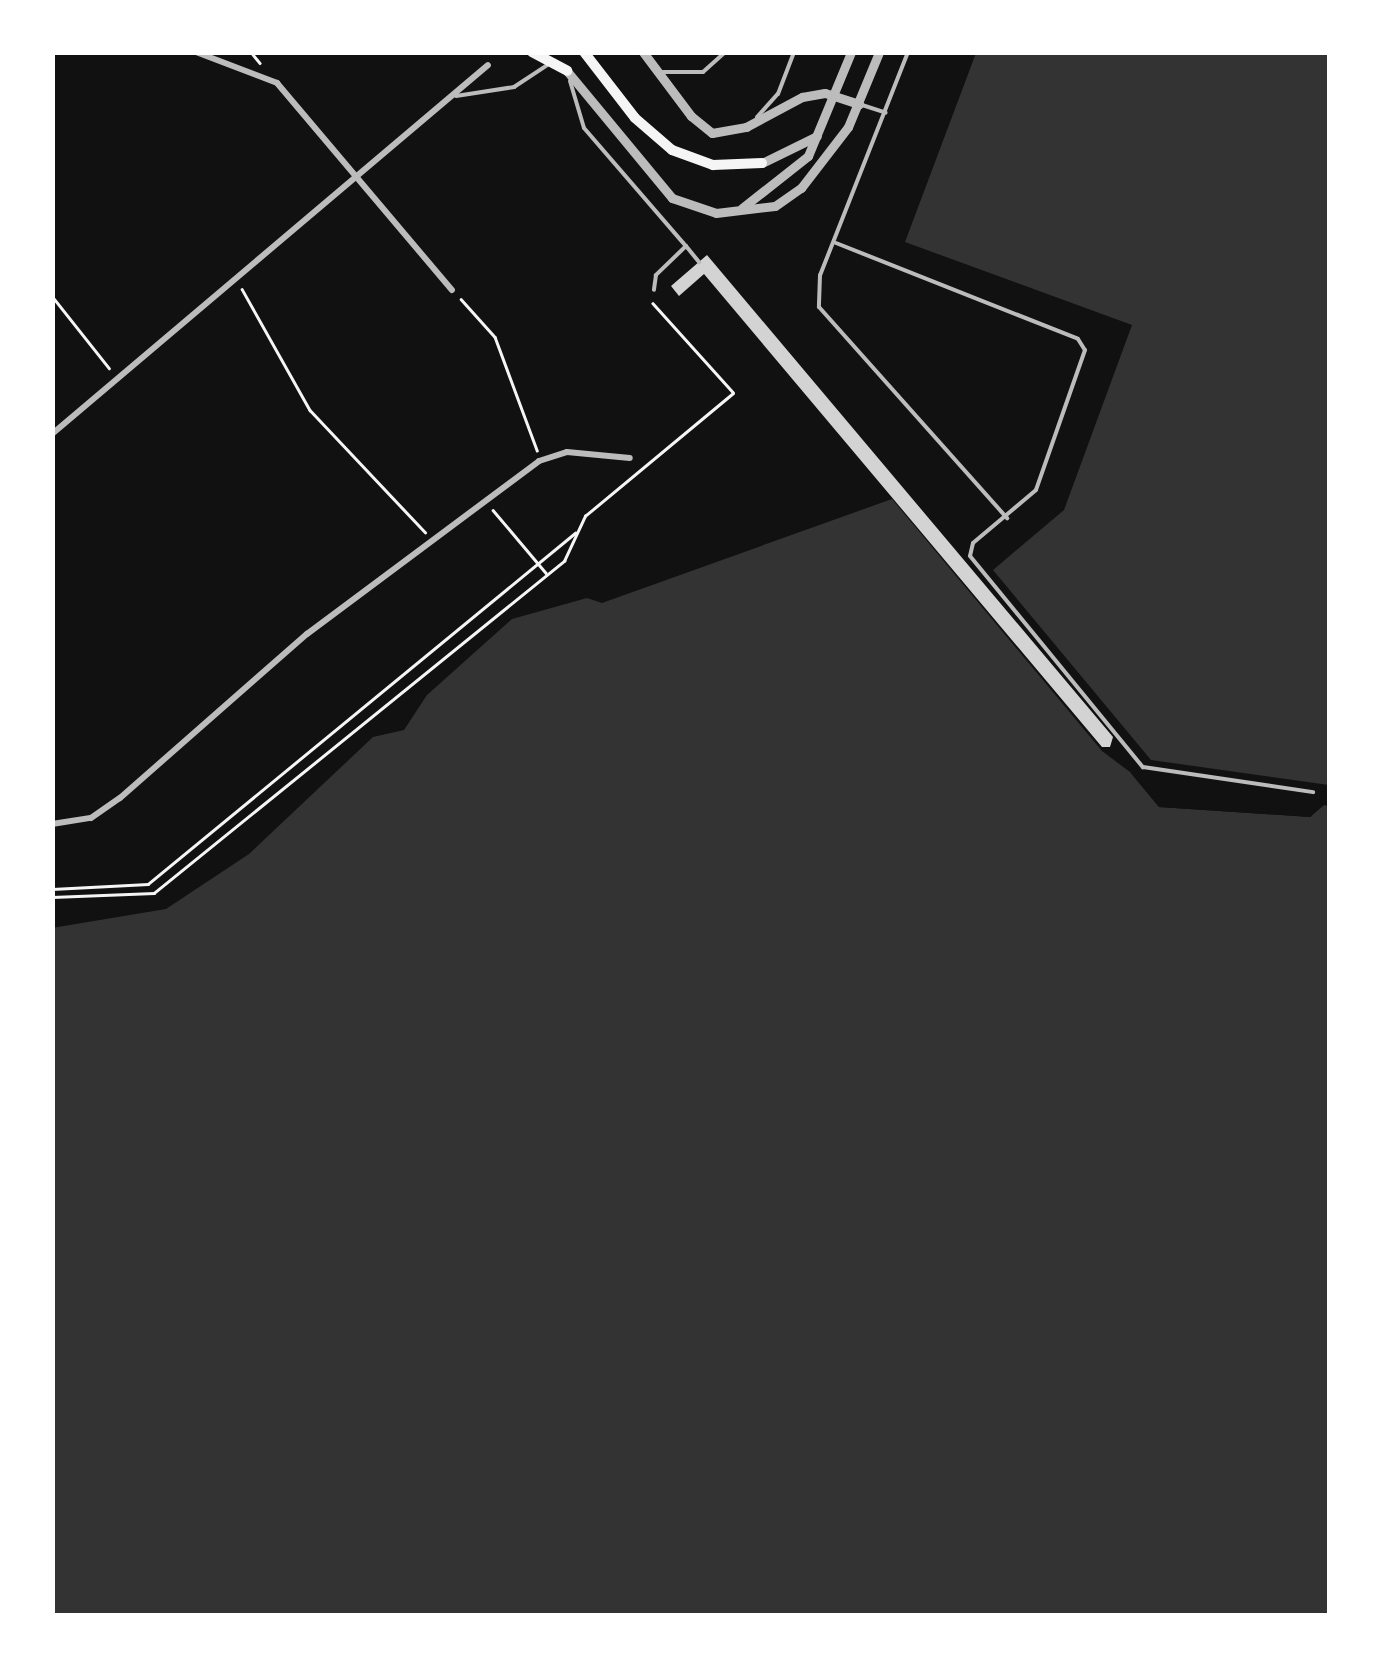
<!DOCTYPE html>
<style>
body{margin:0}
#map{position:relative;width:1382px;height:1668px;overflow:hidden;background:#111;font-family:Commissioner,sans-serif}
div>[style]{position:absolute}
.water>*{inset:0;background:#333}
.pier>*{inset:0;background:#111}
.building>*{inset:0;background:#d3d3d3}
.path>*{height:2.5px;margin:-1.25px;padding:0 1.25px;transform-origin:1.25px;border-radius:1.25px;background:#f5f5f5}
.service>*{height:4px;margin:-2px;padding:0 2px;transform-origin:2px;border-radius:2px;background:#bcbcbc}
.minor>*{height:6px;margin:-3px;padding:0 3px;transform-origin:3px;border-radius:3px;background:#bcbcbc}
.tertiary>*{height:9px;margin:-4.5px;padding:0 4.5px;transform-origin:4.5px;border-radius:4.5px;background:#bcbcbc}
.primary>*{height:10px;margin:-5px;padding:0 5px;transform-origin:5px;border-radius:5px;background:#f5f5f5}
span{translate:-50% -50%;white-space:nowrap;text-align:center;line-height:1.15;-webkit-text-stroke:8px #fff;paint-order:stroke}
.frame{position:absolute;inset:0;border:55px solid #fff;pointer-events:none}
</style>
<div id="map">
<div class="water">
<i style="clip-path:polygon(976px 53px,1329px 53px,1329px 785px,1151px 760px,993px 570px,1064px 510px,1132px 325px,905px 242px)"></i>
<i style="clip-path:polygon(892px 499px,1102px 751px,1130px 772px,1159px 807px,1310px 817px,1329px 801px,1329px 1615px,53px 1615px,52px 928px,166px 909px,249px 854px,373px 737px,404px 730px,427px 695px,512px 619px,587px 598px,602px 603px)"></i>
</div>
<div class="pier">
<i style="clip-path:polygon(1130px 772px,1161px 802px,1308px 811px,1315px 800px,1330px 796px,1329px 806px,1318px 804px,1311px 817px,1159px 807px)"></i>
</div>
<div class="building">
<i style="clip-path:polygon(707px 255px,1113px 737px,1110px 747px,1102px 747px,704px 274px,679px 296px,671px 286px)"></i>
</div>
<div class="path">
<i style="left:251px;top:52px;width:14px;rotate:51deg"></i>
<i style="left:242px;top:289px;width:139px;rotate:60.7deg"></i>
<i style="left:310px;top:410px;width:168px;rotate:46.7deg"></i>
<i style="left:52px;top:296px;width:92px;rotate:51.6deg"></i>
<i style="left:461px;top:299px;width:51px;rotate:48.2deg"></i>
<i style="left:495px;top:337px;width:121px;rotate:69.6deg"></i>
<i style="left:493px;top:510px;width:82px;rotate:49.9deg"></i>
<i style="left:52px;top:889px;width:96px;rotate:-3deg"></i>
<i style="left:148px;top:884px;width:553px;rotate:-39.42deg"></i>
<i style="left:52px;top:897px;width:102px;rotate:-2.2deg"></i>
<i style="left:154px;top:893px;width:528px;rotate:-39deg"></i>
<i style="left:564px;top:561px;width:50px;rotate:-65deg"></i>
<i style="left:585px;top:516px;width:192px;rotate:-39.7deg"></i>
<i style="left:733px;top:393px;width:120px;rotate:-132deg"></i>
</div>
<div class="service">
<i style="left:908px;top:52px;width:240px;rotate:111.5deg"></i>
<i style="left:820px;top:275px;width:32px;rotate:92deg"></i>
<i style="left:819px;top:307px;width:283px;rotate:48.3deg"></i>
<i style="left:663px;top:72px;width:40px"></i>
<i style="left:703px;top:72px;width:30px;rotate:-42deg"></i>
<i style="left:570px;top:81px;width:49px;rotate:73.4deg"></i>
<i style="left:584px;top:128px;width:156px;rotate:49.2deg"></i>
<i style="left:686px;top:246px;width:42px;rotate:136deg"></i>
<i style="left:656px;top:275px;width:15px;rotate:98deg"></i>
<i style="left:456px;top:96px;width:59px;rotate:-8.8deg"></i>
<i style="left:514px;top:87px;width:42px;rotate:-33.3deg"></i>
<i style="left:859px;top:104px;width:28px;rotate:18deg"></i>
<i style="left:757px;top:117px;width:31px;rotate:-48deg"></i>
<i style="left:778px;top:94px;width:45px;rotate:-69.1deg"></i>
<i style="left:836px;top:243px;width:260px;rotate:21.6deg"></i>
<i style="left:1078px;top:339px;width:13px;rotate:58deg"></i>
<i style="left:1085px;top:350px;width:148px;rotate:109.3deg"></i>
<i style="left:1036px;top:490px;width:82px;rotate:139.9deg"></i>
<i style="left:973px;top:543px;width:13px;rotate:103deg"></i>
<i style="left:970px;top:556px;width:273px;rotate:50.7deg"></i>
<i style="left:1143px;top:767px;width:172px;rotate:8.4deg"></i>
<i style="left:686px;top:246px;width:21px;rotate:51deg"></i>
</div>
<div class="minor">
<i style="left:196px;top:52px;width:87px;rotate:20.9deg"></i>
<i style="left:277px;top:83px;width:271px;rotate:49.8deg"></i>
<i style="left:52px;top:434px;width:571px;rotate:-40.24deg"></i>
<i style="left:52px;top:824px;width:39px;rotate:-9deg"></i>
<i style="left:91px;top:818px;width:35px;rotate:-35deg"></i>
<i style="left:120px;top:798px;width:249px;rotate:-41.3deg"></i>
<i style="left:307px;top:634px;width:289px;rotate:-36.7deg"></i>
<i style="left:539px;top:461px;width:29px;rotate:-18deg"></i>
<i style="left:567px;top:452px;width:63px;rotate:5.4deg"></i>
</div>
<div class="tertiary">
<i style="left:643px;top:52px;width:80px;rotate:53.1deg"></i>
<i style="left:691px;top:116px;width:27px;rotate:39deg"></i>
<i style="left:712px;top:133px;width:35px;rotate:-10deg"></i>
<i style="left:746px;top:127px;width:64px;rotate:-28.2deg"></i>
<i style="left:802px;top:97px;width:23px;rotate:-10deg"></i>
<i style="left:825px;top:93px;width:36px;rotate:18deg"></i>
<i style="left:567px;top:71px;width:165px;rotate:50.4deg"></i>
<i style="left:672px;top:198px;width:46px;rotate:18.8deg"></i>
<i style="left:716px;top:213px;width:59px;rotate:-6.8deg"></i>
<i style="left:775px;top:206px;width:32px;rotate:-35deg"></i>
<i style="left:801px;top:188px;width:77px;rotate:-52.4deg"></i>
<i style="left:848px;top:127px;width:81px;rotate:-67.5deg"></i>
<i style="left:762px;top:163px;width:61px;rotate:-26.1deg"></i>
<i style="left:742px;top:208px;width:84px;rotate:-38.2deg"></i>
<i style="left:808px;top:156px;width:113px;rotate:-67.5deg"></i>
</div>
<div class="primary">
<i style="left:532px;top:52px;width:40px;rotate:28deg"></i>
<i style="left:584px;top:52px;width:83px;rotate:52.3deg"></i>
<i style="left:635px;top:118px;width:49px;rotate:40.9deg"></i>
<i style="left:672px;top:150px;width:44px;rotate:20.1deg"></i>
<i style="left:713px;top:165px;width:49px;rotate:-2.3deg"></i>
</div>
<div class="frame"></div>
</div>
